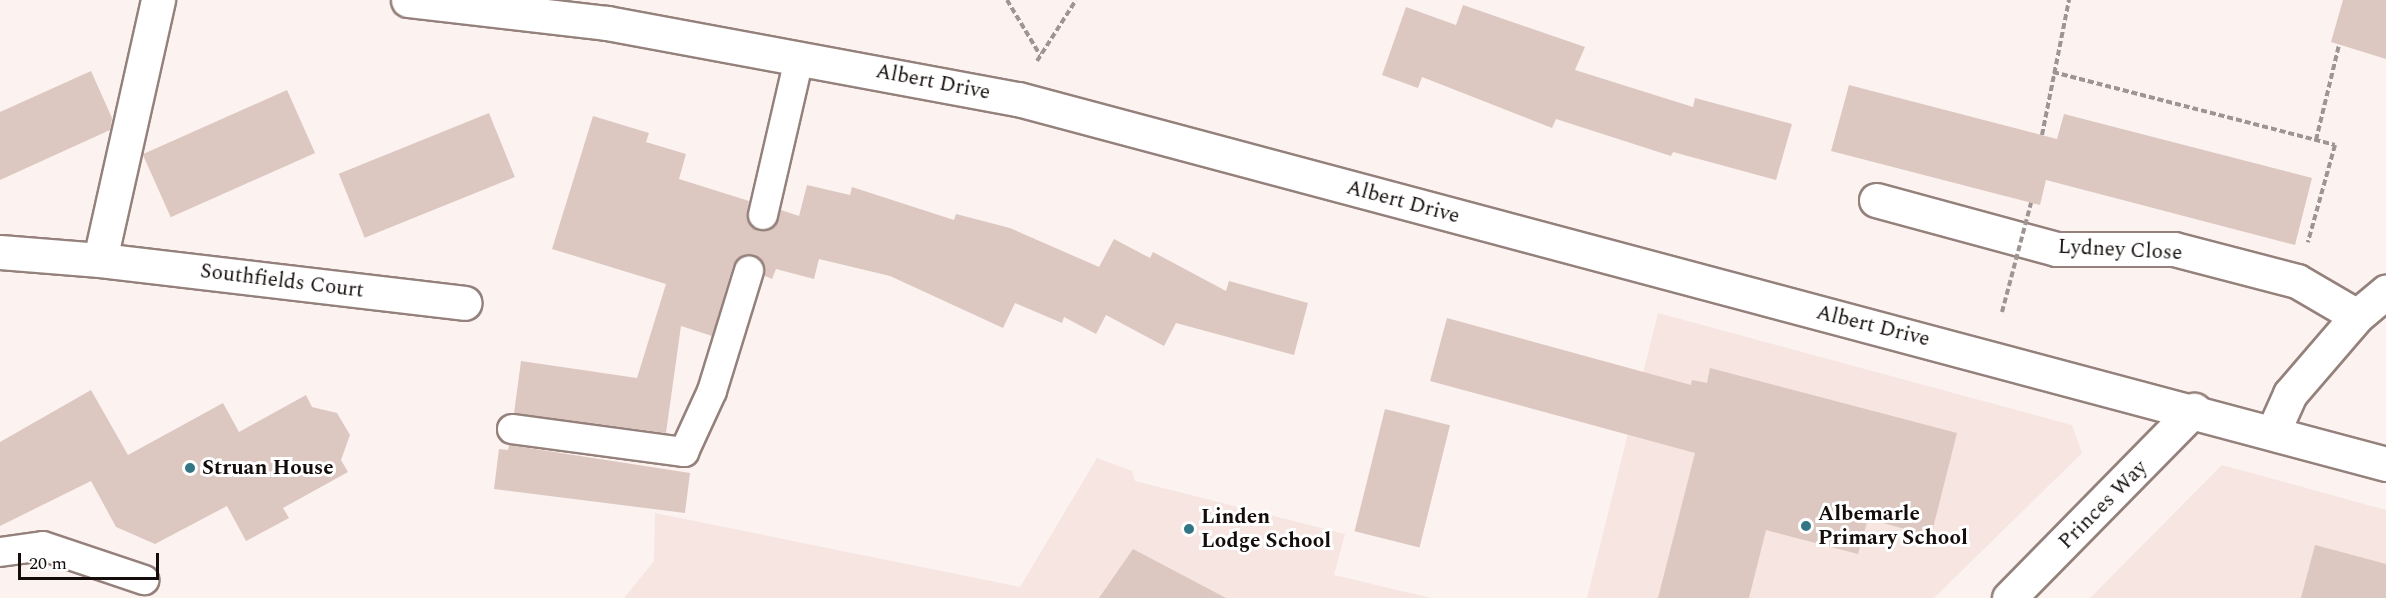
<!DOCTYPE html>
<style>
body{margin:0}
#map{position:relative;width:2386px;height:598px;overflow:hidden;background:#fcf3f1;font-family:Spectral,serif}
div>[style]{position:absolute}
.built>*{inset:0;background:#f6e5e0}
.building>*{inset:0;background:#ddc7c1;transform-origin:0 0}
.path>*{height:4px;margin-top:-2px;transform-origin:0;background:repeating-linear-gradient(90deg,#9e9593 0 6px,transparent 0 9px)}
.roads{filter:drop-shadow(2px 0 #95817c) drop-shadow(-2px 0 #95817c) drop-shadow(0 2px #95817c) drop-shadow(0 -2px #95817c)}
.lane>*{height:28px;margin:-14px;padding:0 14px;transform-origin:14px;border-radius:14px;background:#fff}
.street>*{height:33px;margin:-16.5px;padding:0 16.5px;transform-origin:16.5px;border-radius:16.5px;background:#fff}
.path-bridge>*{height:4px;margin-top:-2px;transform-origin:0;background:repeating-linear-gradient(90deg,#9e9593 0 6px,transparent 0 9px)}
.dots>*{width:16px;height:16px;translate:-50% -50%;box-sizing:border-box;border:3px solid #fff;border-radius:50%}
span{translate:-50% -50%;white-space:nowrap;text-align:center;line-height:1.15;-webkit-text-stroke:6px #fff;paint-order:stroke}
.street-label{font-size:21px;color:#140d0b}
.poi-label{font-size:21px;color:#140d0b;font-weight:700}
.left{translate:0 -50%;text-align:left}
.scale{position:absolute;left:18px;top:553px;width:141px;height:27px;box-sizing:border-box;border:3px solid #140d0b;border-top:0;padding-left:8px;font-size:18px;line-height:21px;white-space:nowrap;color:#140d0b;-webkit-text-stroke:4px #fff;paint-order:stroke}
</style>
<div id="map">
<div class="built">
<i style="clip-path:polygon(1658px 313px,2072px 425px,2082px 453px,1934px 598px,1587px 598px)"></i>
<i style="clip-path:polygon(1097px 458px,1132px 471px,1135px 481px,1345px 534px,1334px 575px,1431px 598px,624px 598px,654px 561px,655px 513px,1020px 587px)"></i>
<i style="clip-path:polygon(2222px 465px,2386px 510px,2386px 598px,2090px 598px)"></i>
</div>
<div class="building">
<i style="clip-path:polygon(2343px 0,2386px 0,2386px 59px,2331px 42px)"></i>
<i style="clip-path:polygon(1463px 5px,1585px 47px,1575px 70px,1693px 107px,1695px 98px,1792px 124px,1776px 180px,1673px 152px,1671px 156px,1556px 119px,1552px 128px,1422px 77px,1418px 88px,1382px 75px,1406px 7px,1456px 25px)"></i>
<i style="clip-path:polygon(91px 71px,112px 118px,110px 130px,0 180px,0 112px)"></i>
<i style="clip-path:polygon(1849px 85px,2057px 139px,2064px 114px,2312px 178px,2295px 245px,2046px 180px,2040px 205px,1831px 151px)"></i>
<i style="left:287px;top:90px;width:69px;height:158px;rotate:66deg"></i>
<i style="left:489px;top:113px;width:69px;height:162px;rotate:68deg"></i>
<i style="clip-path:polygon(593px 116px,649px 133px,646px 142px,686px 154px,679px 179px,749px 201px,747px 220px,759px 231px,775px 227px,781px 210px,799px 216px,807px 185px,850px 195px,852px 187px,954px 220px,956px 214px,1010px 228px,1099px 267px,1114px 239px,1150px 258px,1153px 252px,1226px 291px,1229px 281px,1308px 303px,1294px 355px,1176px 323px,1164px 346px,1106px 315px,1096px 334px,1064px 317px,1062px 323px,1015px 303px,1003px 328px,890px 276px,819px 259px,814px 279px,776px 269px,772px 279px,765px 276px,761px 259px,746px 255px,733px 266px,712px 336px,681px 326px,666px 433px,514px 413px,521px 361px,637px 378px,666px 284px,552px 249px)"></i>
<i style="clip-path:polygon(1447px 318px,1691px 385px,1692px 380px,1707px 383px,1710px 368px,1957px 433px,1931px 536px,1868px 519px,1858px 554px,1766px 530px,1749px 598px,1658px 598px,1695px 453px,1430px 381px)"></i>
<i style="clip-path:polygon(91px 390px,128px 455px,223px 403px,239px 432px,306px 395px,312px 407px,337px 413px,350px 435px,341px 460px,348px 472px,283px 508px,289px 518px,246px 541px,227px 506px,155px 544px,116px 527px,91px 481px,0 526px,0 442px)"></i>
<i style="left:1385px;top:409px;width:67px;height:126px;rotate:14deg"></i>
<i style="clip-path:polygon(509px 445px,690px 473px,685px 513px,494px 489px,499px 449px,508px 450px)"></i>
<i style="clip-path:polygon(2315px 545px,2386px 564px,2386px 598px,2301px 598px)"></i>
<i style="clip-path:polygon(1133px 549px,1226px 598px,1099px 598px)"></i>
</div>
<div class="path">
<i style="left:1007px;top:0;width:64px;rotate:59deg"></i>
<i style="left:1037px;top:61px;width:72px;rotate:-57.4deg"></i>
<i style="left:2053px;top:72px;width:291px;rotate:14.5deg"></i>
<i style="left:2335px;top:145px;width:101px;rotate:105.6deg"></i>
<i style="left:2042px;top:135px;width:138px;rotate:-78.7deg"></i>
<i style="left:2316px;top:140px;width:98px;rotate:-76.4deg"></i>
</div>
<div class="roads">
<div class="lane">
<i style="left:763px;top:215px;width:160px;rotate:-77deg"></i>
<i style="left:512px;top:429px;width:174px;rotate:7.6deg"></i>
<i style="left:684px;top:452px;width:67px;rotate:-65.3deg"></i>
<i style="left:712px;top:391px;width:126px;rotate:-72.9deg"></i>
<i style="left:0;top:552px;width:43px;rotate:-7.9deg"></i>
<i style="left:43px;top:546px;width:107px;rotate:18.6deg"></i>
</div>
<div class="street">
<i style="left:158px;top:0;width:266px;rotate:102.6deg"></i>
<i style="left:100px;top:260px;width:367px;rotate:6.7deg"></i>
<i style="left:408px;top:0;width:200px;rotate:6.6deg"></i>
<i style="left:607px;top:23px;width:418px;rotate:10.5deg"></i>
<i style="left:1018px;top:99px;width:1416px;rotate:14.94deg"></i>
<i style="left:1876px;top:200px;width:187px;rotate:15.2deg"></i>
<i style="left:2056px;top:249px;width:118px"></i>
<i style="left:2174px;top:249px;width:127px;rotate:14.6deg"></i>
<i style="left:2297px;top:281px;width:69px;rotate:30.3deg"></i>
<i style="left:0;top:252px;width:100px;rotate:4.6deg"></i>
<i style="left:2273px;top:432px;width:42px;rotate:-65.9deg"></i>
<i style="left:2290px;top:394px;width:103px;rotate:-49.3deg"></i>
<i style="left:2357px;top:316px;width:38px;rotate:-40deg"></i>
<i style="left:2009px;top:598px;width:264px;rotate:-45.5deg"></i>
</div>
</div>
<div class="path-bridge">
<i style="left:2002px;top:312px;width:113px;rotate:-75.1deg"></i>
</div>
<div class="dots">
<i style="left:190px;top:468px;background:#327685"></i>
<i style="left:1806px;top:526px;background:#327685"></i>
<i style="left:1189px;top:529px;background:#327685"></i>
</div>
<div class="street-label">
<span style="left:933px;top:82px;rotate:11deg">Albert Drive</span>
<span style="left:1403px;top:202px;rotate:15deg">Albert Drive</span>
<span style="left:2120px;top:250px;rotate:3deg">Lydney Close</span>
<span style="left:282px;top:281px;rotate:7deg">Southfields Court</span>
<span style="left:1873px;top:326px;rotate:14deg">Albert Drive</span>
<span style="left:2103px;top:505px;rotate:-45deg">Princes Way</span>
</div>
<div class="poi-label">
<span class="left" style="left:202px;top:468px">Struan House</span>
<span class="left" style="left:1818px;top:526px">Albemarle<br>Primary School</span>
<span class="left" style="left:1201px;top:529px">Linden<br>Lodge School</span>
</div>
<div class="scale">20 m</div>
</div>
